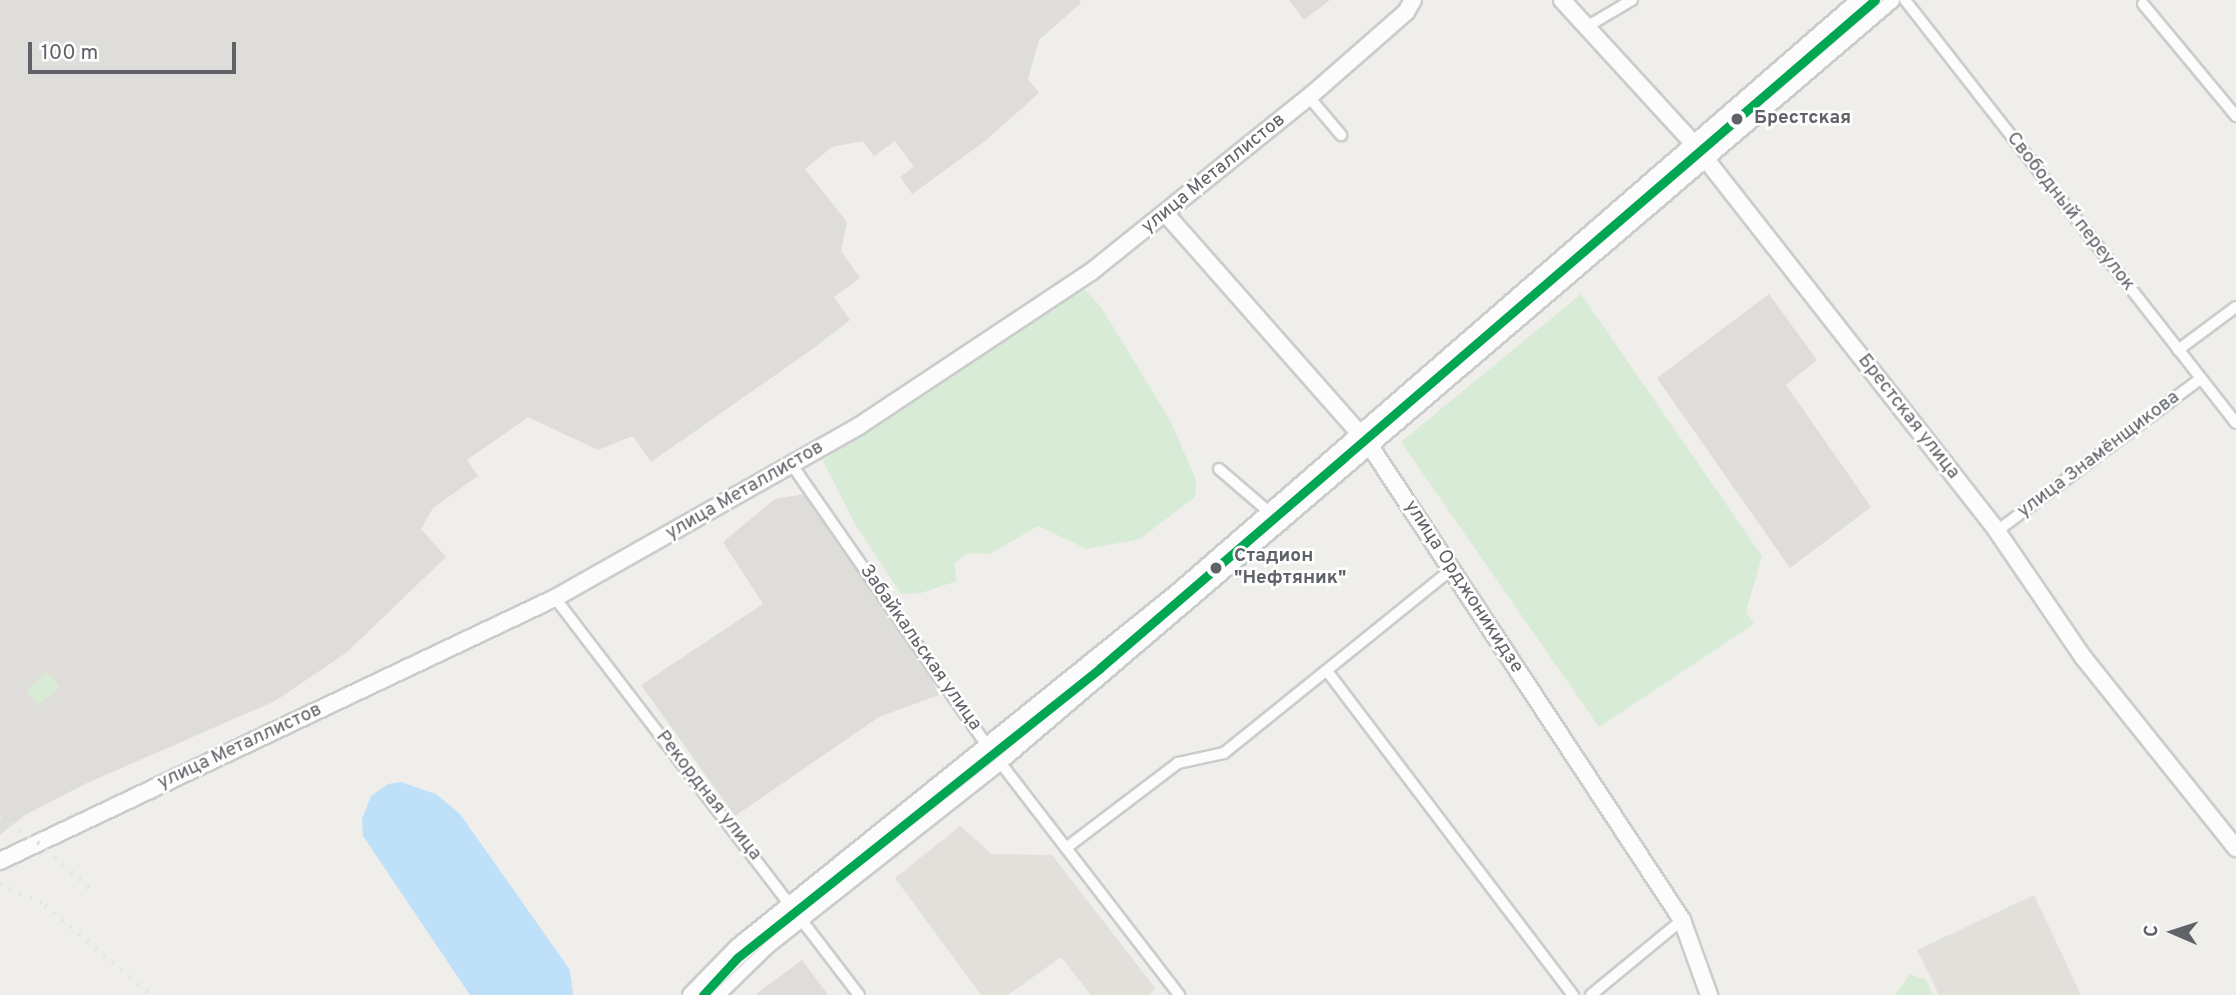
<!DOCTYPE html>
<meta charset="utf-8">
<style>
body{margin:0}
#map{position:relative;width:2236px;height:995px;overflow:hidden;background:#efeeea;font-family:Overpass,sans-serif}
div>[style]{position:absolute}
.industrial>*{inset:0;background:#dfddda}
.education>*{inset:0;background:#e2e0da}
.green>*{inset:0;background:#d8ebd6;transform-origin:0 0}
.water>*{inset:0;background:#bfe0f9}
.roads{filter:drop-shadow(2px 0 #cbcccc) drop-shadow(-2px 0 #cbcccc) drop-shadow(0 2px #cbcccc) drop-shadow(0 -2px #cbcccc)}
.street>*{height:10px;margin:-5px;padding:0 5px;transform-origin:5px;border-radius:5px;background:#fdfcfc}
.secondary>*{height:16px;margin:-8px;padding:0 8px;transform-origin:8px;border-radius:8px;background:#fdfcfc}
.tram>*{height:2px;margin:-1px;padding:0 1px;transform-origin:1px;border-radius:1px;background:#e4e4e4}
.rail>*{height:4.5px;margin-top:-2.25px;transform-origin:0;background:repeating-linear-gradient(90deg,#e4e4e4 0 2px,transparent 0 11px)}
.tram-1>*{height:9px;margin:-4.5px;padding:0 4.5px;transform-origin:4.5px;border-radius:4.5px;background:#00a651}
.dots>*{width:19px;height:19px;translate:-50% -50%;box-sizing:border-box;border:4px solid #fff;border-radius:50%}
span{translate:-50% -50%;white-space:nowrap;text-align:center;line-height:1.15;-webkit-text-stroke:5px #fff;paint-order:stroke}
.stop-label{font-size:19px;color:#5f6368;font-weight:700}
.left{translate:0 -50%;text-align:left}
.street-label{font-size:19px;color:#5f6368}
.north{position:absolute;left:2138px;top:897px;width:70px;height:70px;-webkit-text-stroke:5px #fff;paint-order:stroke;rotate:273deg;font-size:19px;font-weight:700;line-height:28px;text-align:center;color:#5f6368}
.north::after{content:'';display:block;margin:auto;width:24px;height:32px;background:#5f6368;clip-path:polygon(50% 0,100% 100%,50% 72%,0 100%)}
.scale{position:absolute;left:28px;top:42px;width:208px;height:32px;box-sizing:border-box;border:4px solid #5f6368;border-top:0;padding-left:9px;font-size:21px;line-height:24px;white-space:nowrap;color:#5f6368;-webkit-text-stroke:5px #fff;paint-order:stroke}
</style>
<div id="map">
<div class="industrial">
<i style="clip-path:polygon(0 0,1079px 0,1081px 3px,1039px 40px,1028px 79px,1039px 93px,984px 142px,912px 194px,900px 177px,914px 167px,895px 141px,874px 156px,863px 141px,832px 147px,805px 169px,847px 222px,841px 251px,860px 278px,834px 297px,850px 320px,814px 348px,651px 462px,633px 436px,598px 450px,528px 417px,467px 460px,478px 476px,433px 508px,421px 529px,446px 557px,346px 653px,275px 701px,85px 784px,25px 815px,0 835px)"></i>
<i style="clip-path:polygon(1289px 0,1330px 0,1304px 20px)"></i>
<i style="clip-path:polygon(1769px 294px,1817px 360px,1786px 385px,1871px 507px,1790px 568px,1657px 378px)"></i>
<i style="clip-path:polygon(804px 494px,926px 667px,939px 695px,879px 717px,735px 816px,641px 685px,763px 604px,723px 542px,775px 499px)"></i>
<i style="clip-path:polygon(802px 960px,828px 995px,755px 995px)"></i>
</div>
<div class="education">
<i style="clip-path:polygon(960px 826px,992px 854px,1052px 855px,1156px 989px,1148px 995px,1091px 995px,1061px 957px,1008px 995px,981px 995px,895px 878px)"></i>
<i style="clip-path:polygon(2034px 895px,2081px 995px,1939px 995px,1917px 950px)"></i>
</div>
<div class="green">
<i style="clip-path:polygon(1085px 290px,1101px 307px,1171px 422px,1196px 480px,1195px 497px,1140px 539px,1087px 549px,1038px 526px,990px 554px,967px 553px,954px 563px,957px 581px,921px 593px,901px 594px,855px 524px,823px 461px,869px 424px,1071px 295px)"></i>
<i style="clip-path:polygon(1581px 294px,1762px 556px,1746px 612px,1754px 624px,1599px 727px,1401px 442px)"></i>
<i style="left:47px;top:672px;width:19px;height:28px;rotate:47deg"></i>
<i style="clip-path:polygon(1910px 974px,1926px 980px,1933px 995px,1895px 995px)"></i>
</div>
<div class="water">
<i style="clip-path:polygon(401px 782px,436px 794px,460px 814px,570px 970px,573px 995px,470px 995px,363px 836px,362px 819px,371px 796px,388px 784px)"></i>
</div>
<div class="roads">
<div class="street">
<i style="left:1905px;top:0;width:537px;rotate:51.96deg"></i>
<i style="left:2143px;top:4px;width:146px;rotate:50.3deg"></i>
<i style="left:1588px;top:26px;width:51px;rotate:-30.6deg"></i>
<i style="left:1309px;top:97px;width:50px;rotate:49.9deg"></i>
<i style="left:2178px;top:350px;width:72px;rotate:-36.6deg"></i>
<i style="left:792px;top:465px;width:345px;rotate:55.2deg"></i>
<i style="left:989px;top:748px;width:312px;rotate:52.4deg"></i>
<i style="left:1219px;top:469px;width:66px;rotate:40.7deg"></i>
<i style="left:1997px;top:531px;width:254px;rotate:-36.8deg"></i>
<i style="left:555px;top:598px;width:500px;rotate:52.56deg"></i>
<i style="left:1327px;top:671px;width:407px;rotate:52.8deg"></i>
<i style="left:1066px;top:848px;width:141px;rotate:-37.2deg"></i>
<i style="left:1178px;top:763px;width:47px;rotate:-12.3deg"></i>
<i style="left:1224px;top:753px;width:293px;rotate:-38.9deg"></i>
<i style="left:1591px;top:995px;width:118px;rotate:-39.5deg"></i>
</div>
<div class="secondary">
<i style="left:1562px;top:0;width:195px;rotate:47.5deg"></i>
<i style="left:1694px;top:144px;width:492px;rotate:51.9deg"></i>
<i style="left:1997px;top:531px;width:153px;rotate:55.7deg"></i>
<i style="left:2083px;top:657px;width:245px;rotate:51.3deg"></i>
<i style="left:1166px;top:214px;width:305px;rotate:48.6deg"></i>
<i style="left:1368px;top:443px;width:571px;rotate:56.64deg"></i>
<i style="left:1682px;top:920px;width:80px;rotate:70.2deg"></i>
<i style="left:0;top:861px;width:614px;rotate:-25.36deg"></i>
<i style="left:555px;top:598px;width:349px;rotate:-29.5deg"></i>
<i style="left:859px;top:426px;width:278px;rotate:-33.6deg"></i>
<i style="left:1091px;top:272px;width:280px;rotate:-38.8deg"></i>
<i style="left:1309px;top:97px;width:129px;rotate:-41.2deg"></i>
<i style="left:1406px;top:12px;width:14px;rotate:-60deg"></i>
<i style="left:691px;top:995px;width:67px;rotate:-45.6deg"></i>
<i style="left:738px;top:947px;width:564px;rotate:-38.88deg"></i>
<i style="left:1177px;top:593px;width:905px;rotate:-40.97deg"></i>
<i style="left:716px;top:995px;width:70px;rotate:-44.4deg"></i>
<i style="left:766px;top:946px;width:298px;rotate:-38.3deg"></i>
<i style="left:1000px;top:761px;width:1172px;rotate:-40.5deg"></i>
</div>
</div>
<div class="tram">
<i style="left:710px;top:995px;width:97px;rotate:-43.7deg"></i>
<i style="left:780px;top:928px;width:264px;rotate:-38.1deg"></i>
<i style="left:988px;top:765px;width:226px;rotate:-40deg"></i>
<i style="left:1161px;top:620px;width:952px;rotate:-40.65deg"></i>
</div>
<div class="rail">
<i style="left:0;top:818px;width:45px;rotate:32.3deg"></i>
<i style="left:38px;top:842px;width:75px;rotate:41.8deg"></i>
<i style="left:0;top:883px;width:50px;rotate:26.1deg"></i>
<i style="left:45px;top:905px;width:140px;rotate:40.1deg"></i>
</div>
<div class="tram-1">
<i style="left:703px;top:995px;width:50px;rotate:-47.4deg"></i>
<i style="left:737px;top:958px;width:465px;rotate:-38.6deg"></i>
<i style="left:1100px;top:668px;width:1023px;rotate:-40.76deg"></i>
</div>
<div class="dots">
<i style="left:1737px;top:119px;background:#5f6368"></i>
<i style="left:1216px;top:568px;background:#5f6368"></i>
</div>
<div class="stop-label">
<span class="left" style="left:1754px;top:119px">Брестская</span>
<span class="left" style="left:1234px;top:568px">Стадион<br>"Нефтяник"</span>
</div>
<div class="street-label">
<span style="left:1214px;top:174px;rotate:-39deg">улица Металлистов</span>
<span style="left:2070px;top:212px;rotate:52deg">Свободный переулок</span>
<span style="left:1908px;top:417px;rotate:52deg">Брестская улица</span>
<span style="left:2099px;top:455px;rotate:-37deg">улица Знамёнщикова</span>
<span style="left:745px;top:491px;rotate:-30deg">улица Металлистов</span>
<span style="left:1463px;top:587px;rotate:57deg">улица Орджоникидзе</span>
<span style="left:920px;top:648px;rotate:55deg">Забайкальская улица</span>
<span style="left:240px;top:747px;rotate:-25deg">улица Металлистов</span>
<span style="left:708px;top:796px;rotate:52deg">Рекордная улица</span>
</div>
<div class="north">С</div>
<div class="scale">100 m</div>
</div>
